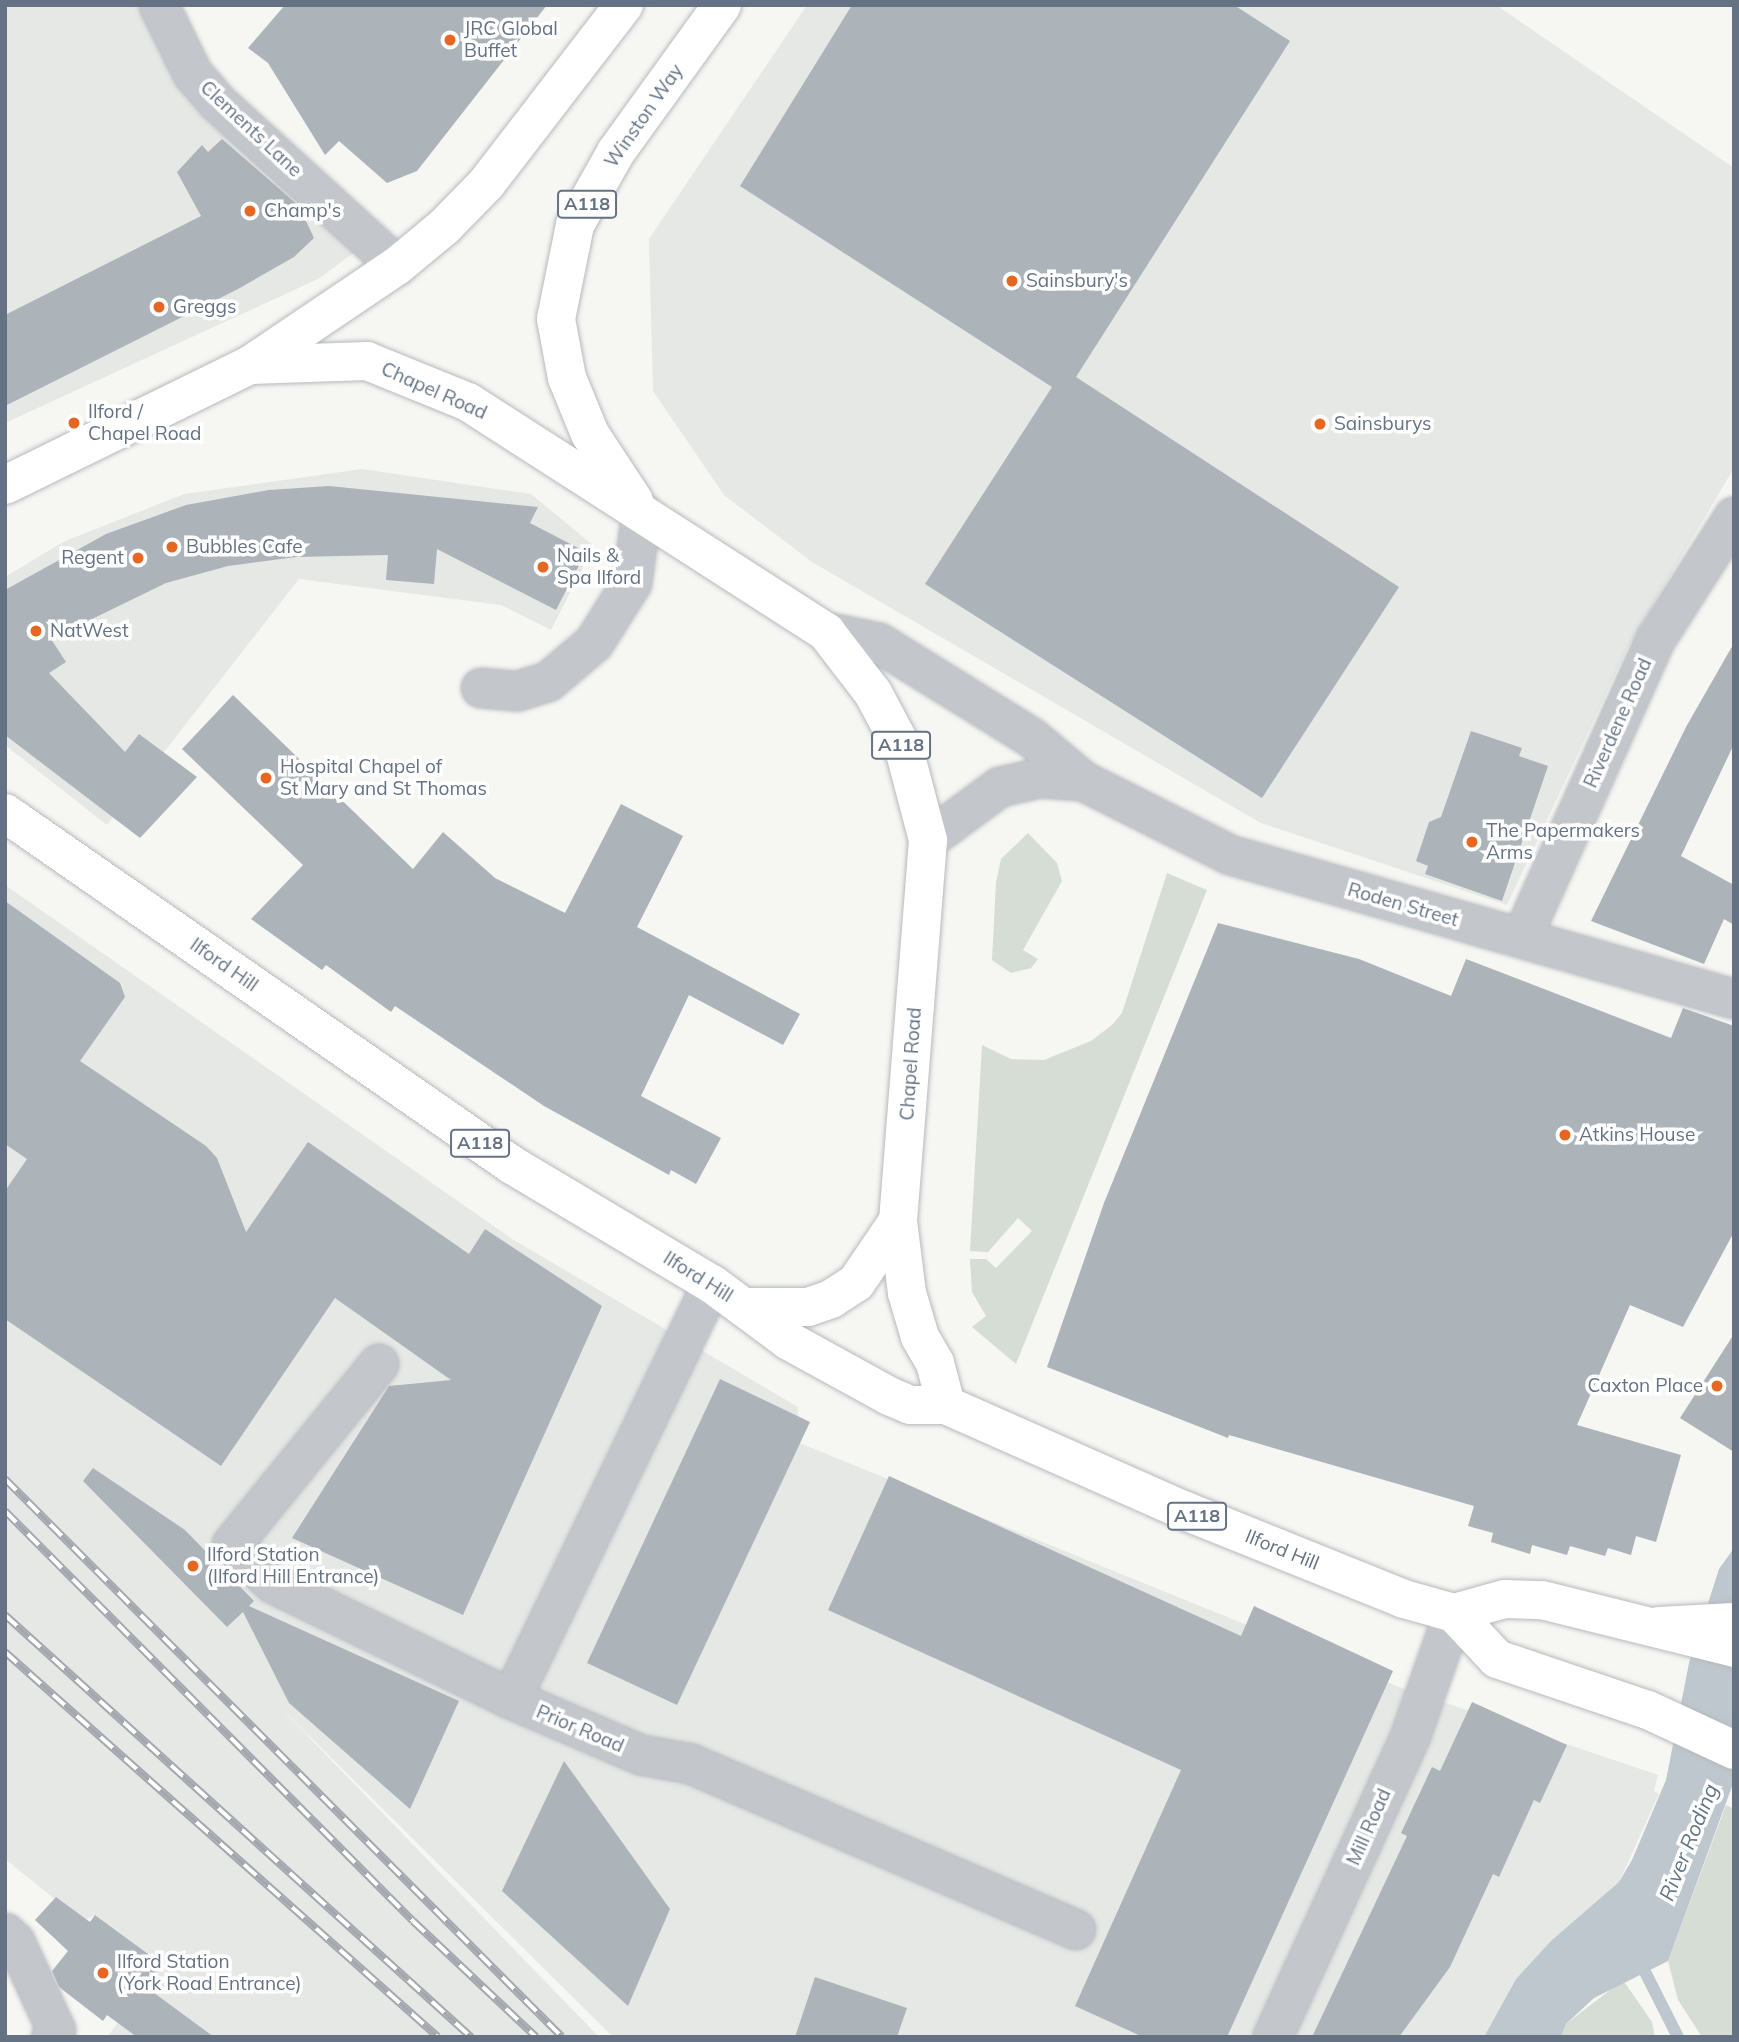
<!DOCTYPE html>
<style>
body{margin:0}
#map{position:relative;width:1739px;height:2042px;overflow:hidden;background:#f6f6f3;font-family:Mulish,sans-serif}
div>[style]{position:absolute}
[style*='--x']{left:calc(var(--x)*1px);top:calc(var(--y)*1px);width:calc(var(--w)*1px);rotate:calc(var(--a)*1deg)}
.built>*{inset:0;background:#e6e8e6}
.green>*{inset:0;background:#d6ddd4}
.water>*{inset:0;background:#bec7cd}
.stream>*{height:12px;margin:-6px;padding:0 6px;transform-origin:6px;border-radius:6px;background:#bec7cd}
.building>*{inset:0;background:#acb3b9}
.roads{filter:drop-shadow(0 0 2px #b6b9be) drop-shadow(0 0 2px #b6b9be)}
.pedestrian>*{height:37px;margin:-18.5px;padding:0 18.5px;transform-origin:18.5px;border-radius:18.5px;background:#c3c6ca}
.minor>*{height:38px;margin:-19px;padding:0 19px;transform-origin:19px;border-radius:19px;background:#c3c6ca}
.primary>*{height:38px;margin:-19px;padding:0 19px;transform-origin:19px;border-radius:19px;background:#fff}
.trunk>*{height:38px;margin:-19px;padding:0 19px;transform-origin:19px;border-radius:19px;background:#fff}
.rail>*{height:8px;margin-top:-4px;transform-origin:0;background:repeating-linear-gradient(90deg,#fff 0 16px,#a3a8af 0 32px);box-sizing:border-box;border-block:2px solid #a3a8af}
.dots>*{width:19px;height:19px;translate:-50% -50%;box-sizing:border-box;border:4px solid #fff;border-radius:50%}
span{translate:-50% -50%;white-space:nowrap;text-align:center;line-height:1.15;-webkit-text-stroke:7px #fff;paint-order:stroke}
.shield-label span{padding:2px 5px;background:#fff;border:2px solid;border-radius:5px;-webkit-text-stroke-width:0}
.shield-label{font-size:18px;color:#647284;font-weight:700}
.poi-label{font-size:19px;color:#647284}
.left{translate:0 -50%;text-align:left}
.right{translate:-100% -50%;text-align:right}
.street-label{font-size:19px;color:#647284}
.water-label{font-size:21px;color:#607481;font-style:italic}
.frame{position:absolute;inset:0;border:7px solid #647284;pointer-events:none}
</style>
<div id="map">
<div class="built">
<i style="clip-path:polygon(5px 5px,137px 5px,209px 114px,323px 216px,353px 253px,320px 278px,5px 423px)"></i>
<i style="clip-path:polygon(807px 5px,1496px 5px,1734px 168px,1734px 468px,1628px 647px,1507px 905px,1261px 823px,812px 562px,724px 495px,653px 391px,649px 239px)"></i>
<i style="clip-path:polygon(362px 469px,531px 494px,594px 546px,551px 630px,501px 605px,299px 579px,107px 825px,5px 745px,5px 577px,63px 542px,184px 494px)"></i>
<i style="clip-path:polygon(5px 885px,512px 1239px,798px 1407px,797px 1442px,1399px 1687px,1658px 1775px,1654px 1791px,1659px 1794px,1619px 1882px,1516px 1979px,1484px 2037px,613px 2037px,278px 1705px,599px 2037px,107px 2037px,162px 1965px,96px 1915px,82px 1921px,5px 1859px)"></i>
</div>
<div class="green">
<i style="clip-path:polygon(1028px 833px,1057px 863px,1062px 881px,1023px 950px,1038px 959px,1031px 968px,1011px 973px,992px 960px,996px 882px,1001px 859px)"></i>
<i style="clip-path:polygon(1167px 873px,1207px 890px,1016px 1364px,972px 1327px,986px 1316px,972px 1292px,970px 1259px,986px 1259px,996px 1268px,1032px 1231px,1018px 1218px,988px 1252px,970px 1251px,982px 1045px,1011px 1059px,1044px 1060px,1091px 1041px,1112px 1025px,1122px 1013px)"></i>
<i style="clip-path:polygon(1726px 1805px,1734px 1809px,1734px 2037px,1702px 2037px,1678px 2000px,1668px 1961px)"></i>
<i style="clip-path:polygon(1623px 1980px,1652px 2022px,1655px 2037px,1561px 2037px,1566px 2024px)"></i>
</div>
<div class="water">
<i style="clip-path:polygon(1734px 1548px,1734px 1781px,1668px 1961px,1594px 1998px,1566px 2024px,1561px 2037px,1484px 2037px,1516px 1979px,1551px 1941px,1619px 1882px,1632px 1860px,1666px 1780px,1689px 1663px,1719px 1569px)"></i>
</div>
<div class="stream">
<i style="--x:1637;--y:1956;--w:91;--a:63.2"></i>
</div>
<div class="building">
<i style="clip-path:polygon(285px 5px,547px 5px,417px 171px,387px 183px,339px 141px,325px 155px,268px 63px,248px 48px)"></i>
<i style="clip-path:polygon(852px 5px,1234px 5px,1290px 41px,1076px 377px,1399px 587px,1262px 798px,925px 584px,1052px 387px,740px 186px)"></i>
<i style="clip-path:polygon(222px 139px,299px 206px,314px 238px,294px 257px,238px 289px,5px 406px,5px 315px,201px 216px,177px 172px,202px 145px,208px 152px)"></i>
<i style="clip-path:polygon(329px 486px,538px 507px,530px 523px,586px 552px,556px 610px,437px 549px,434px 584px,386px 580px,388px 555px,296px 557px,228px 566px,166px 583px,51px 639px,66px 662px,49px 673px,125px 752px,139px 734px,197px 777px,140px 838px,5px 735px,5px 590px,106px 534px,186px 505px,269px 490px)"></i>
<i style="clip-path:polygon(1734px 643px,1734px 744px,1681px 856px,1734px 885px,1734px 925px,1724px 919px,1704px 964px,1591px 921px,1686px 727px)"></i>
<i style="clip-path:polygon(233px 695px,413px 869px,443px 832px,495px 878px,565px 913px,621px 804px,683px 836px,637px 927px,800px 1014px,783px 1045px,689px 995px,641px 1096px,721px 1138px,696px 1184px,671px 1170px,669px 1175px,544px 1106px,395px 1006px,391px 1012px,326px 965px,322px 970px,251px 919px,303px 865px,182px 749px)"></i>
<i style="clip-path:polygon(1471px 731px,1522px 748px,1519px 756px,1548px 766px,1502px 901px,1425px 874px,1428px 866px,1416px 861px,1429px 822px,1441px 817px)"></i>
<i style="clip-path:polygon(5px 901px,120px 983px,125px 997px,80px 1061px,206px 1146px,217px 1158px,246px 1232px,308px 1142px,469px 1254px,485px 1229px,602px 1306px,463px 1615px,292px 1538px,389px 1386px,451px 1380px,335px 1298px,221px 1466px,5px 1319px,5px 1191px,27px 1159px,5px 1144px)"></i>
<i style="clip-path:polygon(1218px 923px,1359px 959px,1451px 996px,1466px 959px,1671px 1038px,1683px 1008px,1734px 1026px,1734px 1232px,1683px 1327px,1630px 1305px,1577px 1425px,1681px 1455px,1656px 1542px,1636px 1536px,1631px 1555px,1608px 1548px,1605px 1556px,1570px 1546px,1567px 1555px,1532px 1545px,1530px 1554px,1491px 1542px,1493px 1533px,1468px 1526px,1474px 1506px,1229px 1435px,1228px 1438px,1047px 1367px,1104px 1203px)"></i>
<i style="clip-path:polygon(1734px 1334px,1734px 1452px,1680px 1418px)"></i>
<i style="clip-path:polygon(720px 1379px,810px 1422px,677px 1705px,587px 1663px)"></i>
<i style="clip-path:polygon(93px 1468px,185px 1530px,254px 1601px,249px 1606px,459px 1701px,410px 1809px,289px 1703px,243px 1612px,227px 1627px,83px 1481px)"></i>
<i style="clip-path:polygon(889px 1476px,1241px 1636px,1254px 1606px,1393px 1671px,1227px 2037px,1143px 2037px,1075px 2006px,1181px 1770px,828px 1610px)"></i>
<i style="clip-path:polygon(1472px 1702px,1567px 1745px,1540px 1803px,1534px 1800px,1499px 1877px,1493px 1874px,1450px 1967px,1399px 2037px,1312px 2037px,1407px 1836px,1401px 1833px,1432px 1767px,1440px 1771px)"></i>
<i style="clip-path:polygon(564px 1761px,670px 1909px,628px 2006px,502px 1891px)"></i>
<i style="clip-path:polygon(56px 1897px,90px 1922px,95px 1915px,163px 1965px,146px 1987px,214px 2037px,137px 2037px,107px 2015px,103px 2021px,59px 1987px,52px 1971px,68px 1951px,35px 1920px)"></i>
<i style="clip-path:polygon(815px 1977px,907px 2008px,897px 2037px,795px 2037px)"></i>
</div>
<div class="roads">
<div class="pedestrian">
<i style="--x:5;--y:1932;--w:13;--a:42"></i>
<i style="--x:15;--y:1941;--w:98;--a:65.3"></i>
<i style="--x:56;--y:2030;--w:9;--a:131"></i>
</div>
<div class="minor">
<i style="--x:159;--y:5;--w:77;--a:63.8"></i>
<i style="--x:193;--y:74;--w:37;--a:49"></i>
<i style="--x:217;--y:102;--w:244;--a:42.3"></i>
<i style="--x:826;--y:632;--w:54;--a:11.7"></i>
<i style="--x:879;--y:643;--w:180;--a:31.8"></i>
<i style="--x:1032;--y:738;--w:67;--a:40.1"></i>
<i style="--x:1083;--y:781;--w:165;--a:26.7"></i>
<i style="--x:1230;--y:855;--w:524;--a:15.95"></i>
<i style="--x:481;--y:688;--w:37;--a:5"></i>
<i style="--x:518;--y:691;--w:31;--a:-17"></i>
<i style="--x:548;--y:682;--w:60;--a:-40.3"></i>
<i style="--x:594;--y:643;--w:71;--a:-57.7"></i>
<i style="--x:632;--y:583;--w:72;--a:-82"></i>
<i style="--x:928;--y:840;--w:89;--a:-36.4"></i>
<i style="--x:1000;--y:787;--w:41;--a:-12.7"></i>
<i style="--x:1040;--y:778;--w:43;--a:4"></i>
<i style="--x:1522;--y:938;--w:328;--a:-65.9"></i>
<i style="--x:1656;--y:639;--w:145;--a:-57.4"></i>
<i style="--x:712;--y:1284;--w:461;--a:115.8"></i>
<i style="--x:511;--y:1699;--w:142;--a:23.3"></i>
<i style="--x:641;--y:1755;--w:51;--a:10.2"></i>
<i style="--x:691;--y:1764;--w:419;--a:23.3"></i>
<i style="--x:379;--y:1364;--w:233;--a:129.1"></i>
<i style="--x:232;--y:1545;--w:57;--a:42.9"></i>
<i style="--x:274;--y:1584;--w:263;--a:25.9"></i>
<i style="--x:1273;--y:2037;--w:332;--a:-65.4"></i>
<i style="--x:1411;--y:1735;--w:129;--a:-70.6"></i>
</div>
<div class="primary">
<i style="--x:250;--y:365;--w:177;--a:-34"></i>
<i style="--x:397;--y:266;--w:62;--a:-39.8"></i>
<i style="--x:445;--y:226;--w:59;--a:-45.7"></i>
<i style="--x:486;--y:184;--w:226;--a:-52.4"></i>
<i style="--x:5;--y:485;--w:273;--a:-26.1"></i>
<i style="--x:250;--y:365;--w:117;--a:-2"></i>
<i style="--x:367;--y:361;--w:109;--a:22.1"></i>
<i style="--x:468;--y:402;--w:426;--a:32.7"></i>
<i style="--x:826;--y:632;--w:77;--a:52.4"></i>
<i style="--x:873;--y:693;--w:68;--a:61.9"></i>
<i style="--x:905;--y:753;--w:90;--a:75.2"></i>
<i style="--x:928;--y:840;--w:382;--a:94.5"></i>
<i style="--x:898;--y:1221;--w:73;--a:82.9"></i>
<i style="--x:907;--y:1293;--w:46;--a:73.5"></i>
<i style="--x:920;--y:1337;--w:30;--a:60"></i>
<i style="--x:935;--y:1363;--w:43;--a:75.3"></i>
<i style="--x:634;--y:501;--w:80;--a:-123.3"></i>
<i style="--x:590;--y:434;--w:61;--a:-112.3"></i>
<i style="--x:567;--y:378;--w:60;--a:-100.6"></i>
<i style="--x:556;--y:319;--w:96;--a:-78.6"></i>
<i style="--x:575;--y:225;--w:84;--a:-60.7"></i>
<i style="--x:616;--y:152;--w:181;--a:-54.2"></i>
<i style="--x:5;--y:813;--w:617;--a:34.77"></i>
<i style="--x:512;--y:1165;--w:233;--a:30.8"></i>
<i style="--x:712;--y:1284;--w:96;--a:36.5"></i>
<i style="--x:789;--y:1341;--w:114;--a:28.8"></i>
<i style="--x:889;--y:1396;--w:23;--a:23"></i>
<i style="--x:910;--y:1405;--w:36;--a:0"></i>
<i style="--x:946;--y:1405;--w:259;--a:23.9"></i>
<i style="--x:1183;--y:1510;--w:238;--a:21.9"></i>
<i style="--x:1404;--y:1599;--w:52;--a:15.6"></i>
<i style="--x:1454;--y:1613;--w:53;--a:-15.4"></i>
<i style="--x:1505;--y:1599;--w:37;--a:2"></i>
<i style="--x:1542;--y:1600;--w:198;--a:14"></i>
<i style="--x:745;--y:1307;--w:63;--a:0"></i>
<i style="--x:808;--y:1307;--w:24;--a:-19"></i>
<i style="--x:831;--y:1299;--w:30;--a:-33"></i>
<i style="--x:856;--y:1283;--w:75;--a:-55.9"></i>
<i style="--x:1454;--y:1613;--w:63;--a:46.9"></i>
<i style="--x:1497;--y:1659;--w:159;--a:18.7"></i>
<i style="--x:1648;--y:1710;--w:95;--a:24.9"></i>
</div>
<div class="trunk">
<i style="--x:1659;--y:1626;--w:75;--a:-3.1"></i>
</div>
</div>
<div class="rail">
<i style="--x:5;--y:1479;--w:788;--a:45.05"></i>
<i style="--x:5;--y:1511;--w:578;--a:45.14"></i>
<i style="--x:413;--y:1921;--w:169;--a:43.3"></i>
<i style="--x:5;--y:1615;--w:629;--a:42.16"></i>
<i style="--x:5;--y:1652;--w:579;--a:41.64"></i>
</div>
<div class="dots">
<i style="left:450px;top:40px;background:#e76722"></i>
<i style="left:250px;top:211px;background:#e76722"></i>
<i style="left:1012px;top:281px;background:#e76722"></i>
<i style="left:159px;top:307px;background:#e76722"></i>
<i style="left:74px;top:423px;background:#e76722"></i>
<i style="left:1320px;top:424px;background:#e76722"></i>
<i style="left:172px;top:547px;background:#e76722"></i>
<i style="left:138px;top:558px;background:#e76722"></i>
<i style="left:543px;top:567px;background:#e76722"></i>
<i style="left:36px;top:631px;background:#e76722"></i>
<i style="left:266px;top:778px;background:#e76722"></i>
<i style="left:1472px;top:842px;background:#e76722"></i>
<i style="left:1565px;top:1135px;background:#e76722"></i>
<i style="left:1717px;top:1386px;background:#e76722"></i>
<i style="left:193px;top:1566px;background:#e76722"></i>
<i style="left:103px;top:1973px;background:#e76722"></i>
</div>
<div class="shield-label">
<span style="left:587px;top:204px">A118</span>
<span style="left:901px;top:745px">A118</span>
<span style="left:480px;top:1143px">A118</span>
<span style="left:1197px;top:1516px">A118</span>
</div>
<div class="poi-label">
<span class="left" style="left:464px;top:40px">JRC Global<br>Buffet</span>
<span class="left" style="left:264px;top:211px">Champ's</span>
<span class="left" style="left:1026px;top:281px">Sainsbury's</span>
<span class="left" style="left:173px;top:307px">Greggs</span>
<span class="left" style="left:88px;top:423px">Ilford /<br>Chapel Road</span>
<span class="left" style="left:1334px;top:424px">Sainsburys</span>
<span class="left" style="left:186px;top:547px">Bubbles Cafe</span>
<span class="left" style="left:557px;top:567px">Nails &amp;<br>Spa Ilford</span>
<span class="right" style="left:124px;top:558px">Regent</span>
<span class="left" style="left:50px;top:631px">NatWest</span>
<span class="left" style="left:280px;top:778px">Hospital Chapel of<br>St Mary and St Thomas</span>
<span class="left" style="left:1486px;top:842px">The Papermakers<br>Arms</span>
<span class="left" style="left:1579px;top:1135px">Atkins House</span>
<span class="right" style="left:1703px;top:1386px">Caxton Place</span>
<span class="left" style="left:207px;top:1566px">Ilford Station<br>(Ilford Hill Entrance)</span>
<span class="left" style="left:117px;top:1973px">Ilford Station<br>(York Road Entrance)</span>
</div>
<div class="street-label">
<span style="left:644px;top:116px;rotate:-55deg">Winston Way</span>
<span style="left:251px;top:129px;rotate:43deg">Clements Lane</span>
<span style="left:434px;top:391px;rotate:24deg">Chapel Road</span>
<span style="left:1618px;top:723px;rotate:-66deg">Riverdene Road</span>
<span style="left:1403px;top:905px;rotate:16deg">Roden Street</span>
<span style="left:224px;top:965px;rotate:35deg">Ilford Hill</span>
<span style="left:911px;top:1064px;rotate:-86deg">Chapel Road</span>
<span style="left:698px;top:1277px;rotate:32deg">Ilford Hill</span>
<span style="left:1282px;top:1550px;rotate:22deg">Ilford Hill</span>
<span style="left:580px;top:1729px;rotate:23deg">Prior Road</span>
<span style="left:1369px;top:1827px;rotate:-66deg">Mill Road</span>
</div>
<div class="water-label">
<span style="left:1688px;top:1842px;rotate:-68deg">River Roding</span>
</div>
<div class="frame"></div>
</div>
